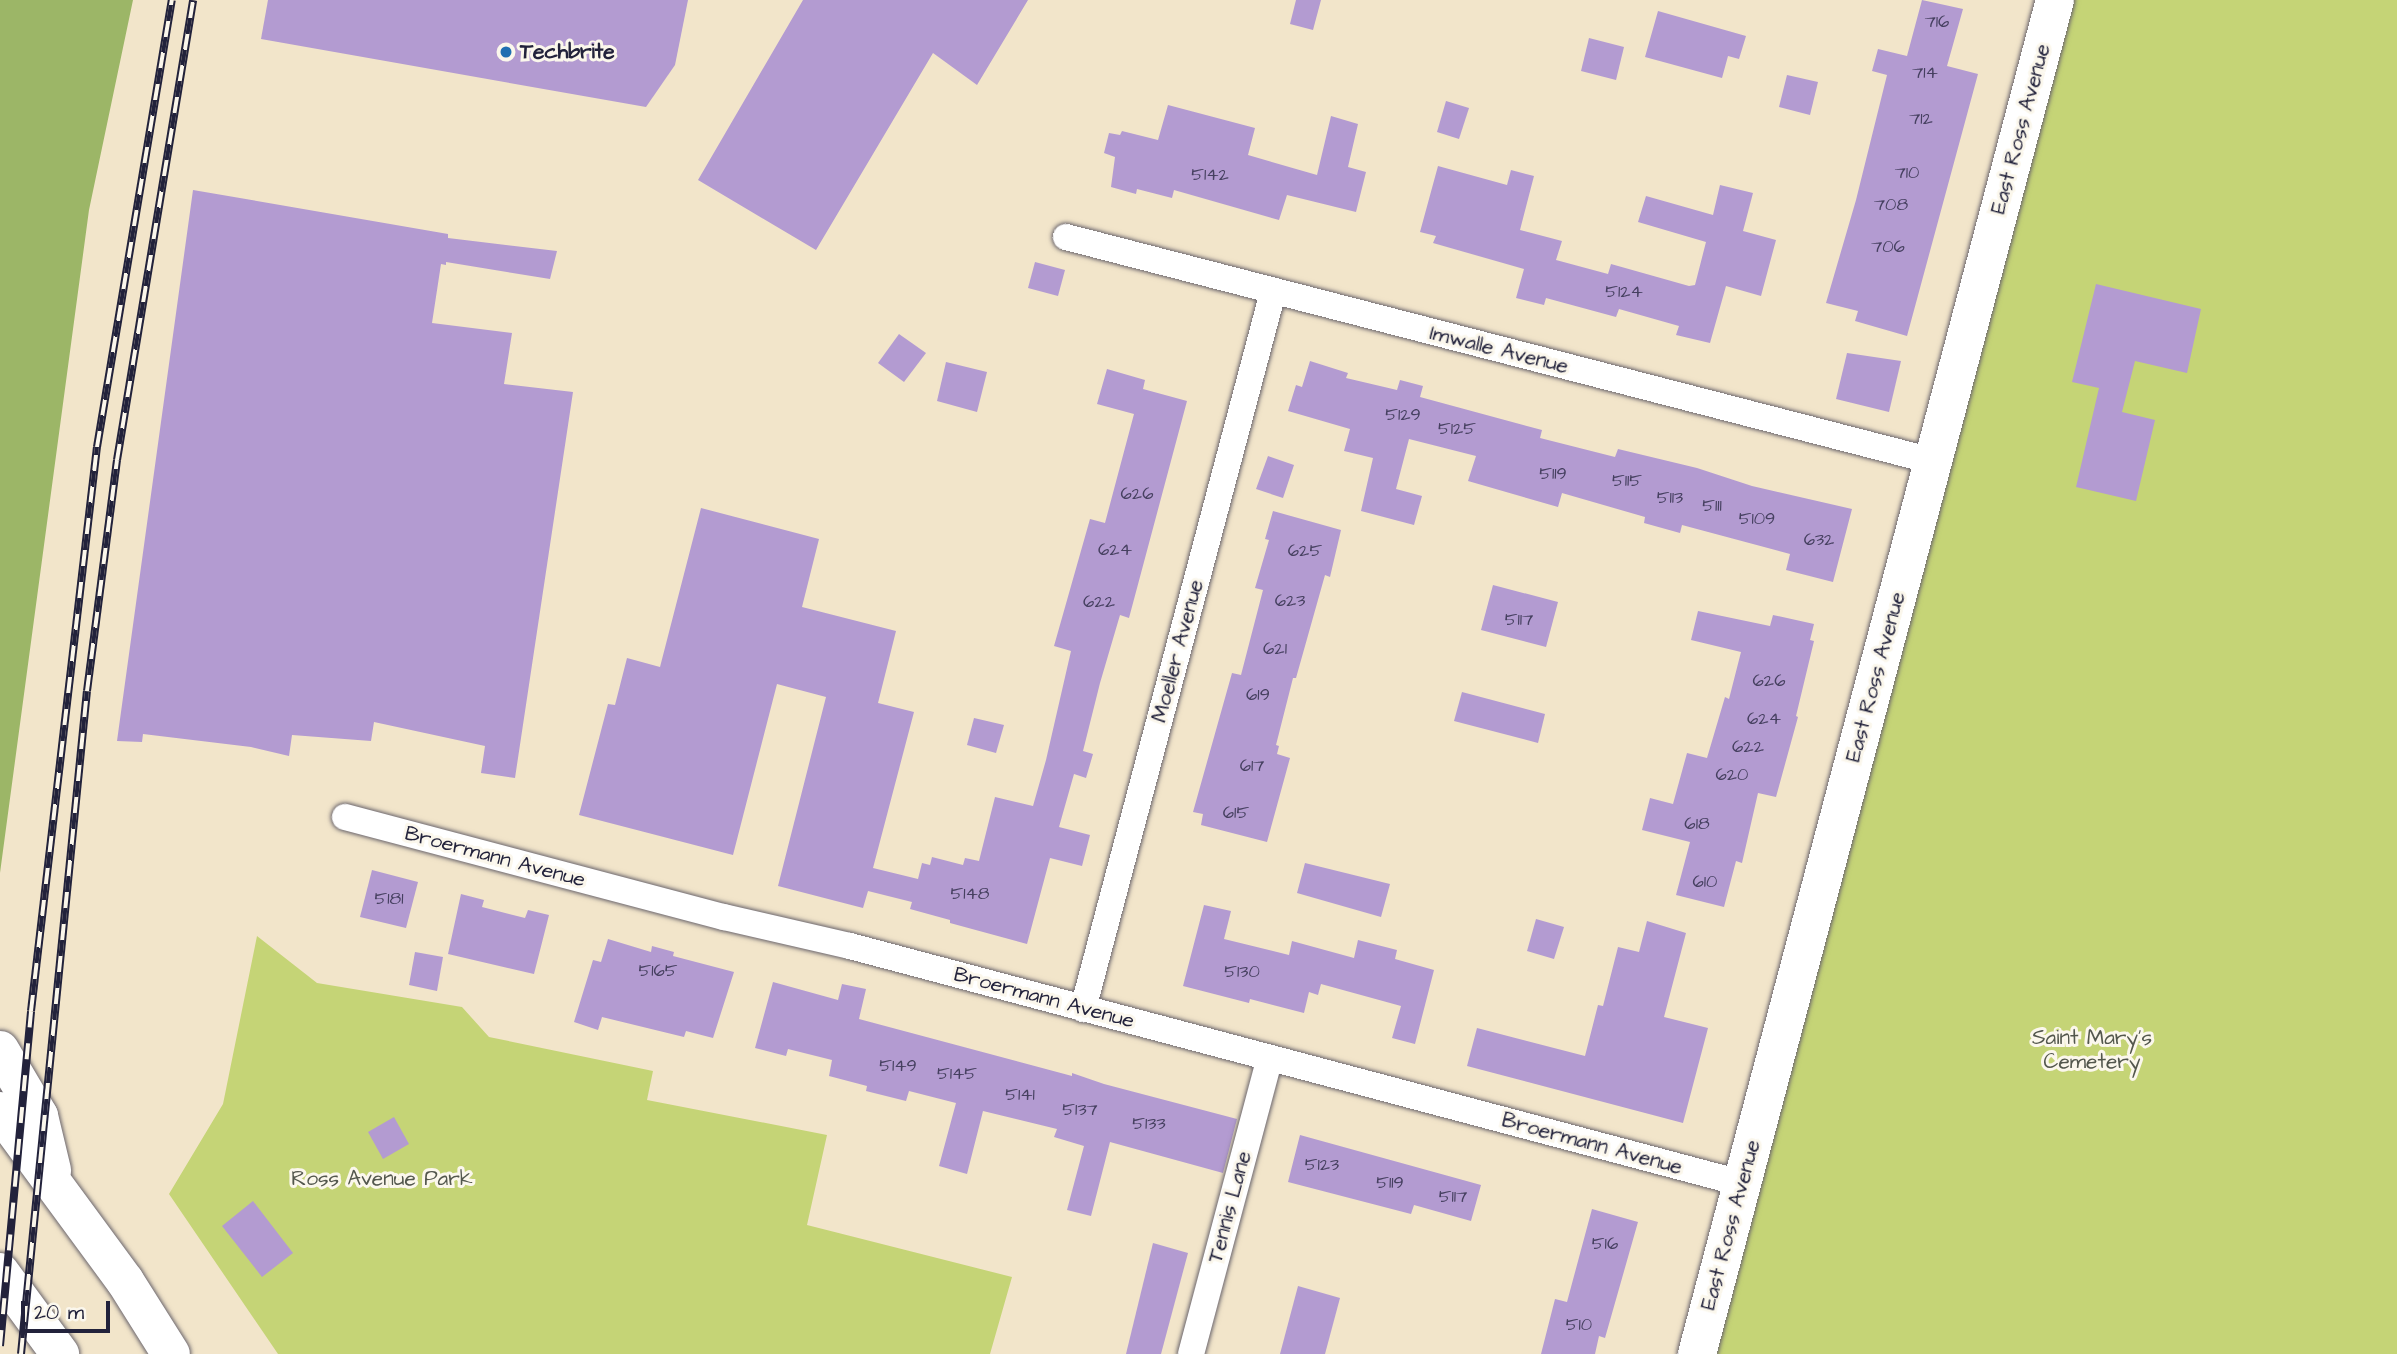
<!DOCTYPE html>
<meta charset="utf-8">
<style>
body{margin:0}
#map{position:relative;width:2397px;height:1354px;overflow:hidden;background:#f2e5ca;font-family:"Architects Daughter",sans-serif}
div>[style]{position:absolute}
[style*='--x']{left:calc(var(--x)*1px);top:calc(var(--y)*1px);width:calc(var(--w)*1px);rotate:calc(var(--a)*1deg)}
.green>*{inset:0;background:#c5d476}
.forest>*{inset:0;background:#9cb667}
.building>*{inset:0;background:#b39bd1}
.roads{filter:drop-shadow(0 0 2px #6b666d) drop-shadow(0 0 2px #6b666d)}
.street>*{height:26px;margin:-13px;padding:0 13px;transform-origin:13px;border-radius:13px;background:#fff}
.secondary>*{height:38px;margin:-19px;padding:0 19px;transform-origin:19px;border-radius:19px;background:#fff}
.highway>*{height:38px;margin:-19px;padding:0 19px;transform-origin:19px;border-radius:19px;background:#fff}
.rail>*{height:8px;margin-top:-4px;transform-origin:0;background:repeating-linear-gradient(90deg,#fbf7ec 0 16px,#22223b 0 32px);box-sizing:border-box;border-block:2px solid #22223b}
.dots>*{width:19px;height:19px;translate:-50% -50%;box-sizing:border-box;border:4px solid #fbf7ec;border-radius:50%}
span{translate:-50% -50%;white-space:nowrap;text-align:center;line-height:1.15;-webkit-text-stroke:6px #fbf7ec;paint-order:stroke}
.number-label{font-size:18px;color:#464060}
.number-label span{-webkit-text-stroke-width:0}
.poi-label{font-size:21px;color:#22223b;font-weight:700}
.left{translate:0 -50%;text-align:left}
.street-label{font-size:21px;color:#22223b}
.park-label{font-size:21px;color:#53574d}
.scale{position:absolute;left:21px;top:1301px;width:89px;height:32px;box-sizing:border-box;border:4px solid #22223b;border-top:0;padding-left:9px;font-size:21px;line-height:24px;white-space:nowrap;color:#22223b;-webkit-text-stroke:5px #fbf7ec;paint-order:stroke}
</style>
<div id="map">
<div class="green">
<i style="clip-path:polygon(2055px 0,2397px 0,2397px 1354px,1697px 1354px)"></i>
<i style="clip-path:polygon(257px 936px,317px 983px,462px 1007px,489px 1037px,653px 1071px,647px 1100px,827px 1135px,807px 1225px,1012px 1277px,990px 1354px,278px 1354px,169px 1194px,223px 1104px)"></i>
</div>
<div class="forest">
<i style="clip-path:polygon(0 0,133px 0,89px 210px,0 873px)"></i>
</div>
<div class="building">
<i style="clip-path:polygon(268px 0,688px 0,675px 65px,646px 107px,261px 39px)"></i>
<i style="clip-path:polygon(803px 0,1028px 0,977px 85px,933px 53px,816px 250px,698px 180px)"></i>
<i style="clip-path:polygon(1296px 0,1321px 0,1313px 30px,1290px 24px)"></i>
<i style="clip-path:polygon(1922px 0,1963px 9px,1947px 66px,1978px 74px,1907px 336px,1855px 321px,1858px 311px,1826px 303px,1856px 200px,1887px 75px,1872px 71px,1878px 49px,1907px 56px)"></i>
<i style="clip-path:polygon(1658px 11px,1746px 36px,1739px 59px,1728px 56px,1722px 78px,1645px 57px)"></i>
<i style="clip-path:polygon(1589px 38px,1624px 47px,1616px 80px,1581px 71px)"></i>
<i style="clip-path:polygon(1787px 75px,1818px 82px,1810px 115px,1779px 107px)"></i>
<i style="clip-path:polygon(1446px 101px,1469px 108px,1459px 139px,1437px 132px)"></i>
<i style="clip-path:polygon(1168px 105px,1255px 128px,1248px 155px,1317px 175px,1331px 116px,1358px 124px,1348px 167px,1366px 172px,1356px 212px,1287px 195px,1279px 220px,1174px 190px,1172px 198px,1137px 189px,1136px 194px,1111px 187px,1115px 157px,1104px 153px,1109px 133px,1120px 135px,1122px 131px,1158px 140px)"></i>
<i style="clip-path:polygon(1438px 166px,1507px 185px,1511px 170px,1534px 176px,1520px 230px,1562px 241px,1556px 260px,1608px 274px,1611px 264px,1689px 286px,1695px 285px,1706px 242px,1638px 222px,1646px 196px,1713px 215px,1720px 185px,1753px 193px,1743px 231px,1776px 240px,1761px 296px,1726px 286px,1710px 343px,1676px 335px,1679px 326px,1619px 309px,1616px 317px,1546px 298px,1544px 305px,1516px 298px,1524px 269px,1433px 243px,1436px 236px,1420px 232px)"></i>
<i style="clip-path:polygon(193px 190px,448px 234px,448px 238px,557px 251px,550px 279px,446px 262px,446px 265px,441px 264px,432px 323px,512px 333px,504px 384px,573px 392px,515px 778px,481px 773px,485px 746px,374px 722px,371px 741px,292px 735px,289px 756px,251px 747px,143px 734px,142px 742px,117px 741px)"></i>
<i style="clip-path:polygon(1035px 262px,1065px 270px,1058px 296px,1028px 288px)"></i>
<i style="clip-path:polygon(2096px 284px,2201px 309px,2187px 373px,2135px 361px,2122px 412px,2155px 420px,2136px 501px,2076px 487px,2099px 388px,2072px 382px)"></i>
<i style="clip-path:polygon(899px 334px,926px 353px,904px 382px,878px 363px)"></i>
<i style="clip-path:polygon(1847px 353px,1901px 361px,1889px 412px,1836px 399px)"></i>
<i style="clip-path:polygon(1310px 361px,1348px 373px,1346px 378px,1397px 390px,1400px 380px,1423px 386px,1420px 397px,1542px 430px,1540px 438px,1615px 457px,1618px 449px,1697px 468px,1752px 486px,1852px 509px,1833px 582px,1786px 570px,1790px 554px,1682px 525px,1680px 533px,1644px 523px,1645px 517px,1562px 493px,1558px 507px,1468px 481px,1476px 456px,1409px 439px,1396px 489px,1422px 496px,1414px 525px,1361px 511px,1373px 458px,1344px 451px,1350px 429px,1288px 411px,1296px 385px,1302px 387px)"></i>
<i style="clip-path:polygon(946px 362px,987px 372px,977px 412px,937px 401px)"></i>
<i style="clip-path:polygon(1107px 369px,1145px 380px,1143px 389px,1187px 401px,1129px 618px,1120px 615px,1100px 683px,1083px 751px,1093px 754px,1086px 778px,1074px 774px,1059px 827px,1090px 835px,1082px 866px,1050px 858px,1027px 944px,950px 923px,950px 920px,910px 909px,912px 902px,868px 891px,863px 908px,778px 886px,826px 697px,777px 684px,733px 855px,579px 815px,608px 704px,615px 705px,627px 658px,660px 667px,701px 508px,819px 539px,802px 607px,896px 631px,878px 703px,914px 712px,873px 868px,918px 879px,922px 863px,930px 865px,932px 857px,963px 865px,965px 858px,979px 861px,995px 797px,1033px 806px,1046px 760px,1071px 651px,1054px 646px,1090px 519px,1105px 523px,1134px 414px,1097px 404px)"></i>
<i style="clip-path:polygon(1268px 456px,1294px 465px,1283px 498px,1256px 489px)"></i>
<i style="clip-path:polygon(1273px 511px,1341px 530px,1330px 577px,1325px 575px,1296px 678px,1293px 678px,1276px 745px,1279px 746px,1277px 754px,1290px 758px,1267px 842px,1201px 825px,1203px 814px,1193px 812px,1232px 673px,1241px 675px,1263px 590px,1255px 588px,1269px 540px,1265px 539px)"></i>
<i style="clip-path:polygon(1493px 585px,1558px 602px,1546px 647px,1481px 630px)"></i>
<i style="clip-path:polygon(1698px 611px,1770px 626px,1773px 615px,1814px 624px,1810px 640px,1814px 641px,1796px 716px,1798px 717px,1776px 797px,1758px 793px,1742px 863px,1736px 861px,1724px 907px,1676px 895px,1690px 842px,1642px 830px,1650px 798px,1673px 804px,1687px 753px,1707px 758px,1725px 697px,1729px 699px,1741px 652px,1691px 640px)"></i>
<i style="clip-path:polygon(1462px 692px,1545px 714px,1538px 743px,1454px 721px)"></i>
<i style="clip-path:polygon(974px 718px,1004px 725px,996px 753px,967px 745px)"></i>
<i style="clip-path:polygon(1305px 863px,1390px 884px,1381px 917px,1297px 893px)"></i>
<i style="clip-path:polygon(372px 870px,418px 882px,406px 928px,360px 917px)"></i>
<i style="clip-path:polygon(461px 894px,484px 900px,482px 907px,525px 918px,528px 910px,549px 915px,534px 974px,448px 954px)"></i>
<i style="clip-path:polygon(1204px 905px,1231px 911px,1224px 939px,1289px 955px,1292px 941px,1354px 958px,1358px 940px,1397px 950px,1395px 959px,1434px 970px,1415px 1044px,1392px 1038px,1401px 1006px,1321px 984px,1318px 995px,1309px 992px,1304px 1013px,1250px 999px,1249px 1003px,1183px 986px)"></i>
<i style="clip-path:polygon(1536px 919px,1564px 927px,1554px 959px,1527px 951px)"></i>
<i style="clip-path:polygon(1647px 921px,1686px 933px,1664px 1017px,1708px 1028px,1683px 1123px,1467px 1066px,1477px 1028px,1585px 1056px,1598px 1005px,1603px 1006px,1618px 947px,1639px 952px)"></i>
<i style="clip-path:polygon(608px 939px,651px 952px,652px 946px,674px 952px,673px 956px,734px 972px,713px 1038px,686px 1031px,684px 1037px,602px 1017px,598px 1030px,574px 1022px,593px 960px,601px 962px)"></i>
<i style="clip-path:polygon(415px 952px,443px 957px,437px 991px,409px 985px)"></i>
<i style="clip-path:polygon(773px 982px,838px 1000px,842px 984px,866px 989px,859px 1019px,1072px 1076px,1072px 1073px,1104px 1084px,1237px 1119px,1223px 1173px,1110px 1142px,1091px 1216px,1067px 1210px,1084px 1146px,1054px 1137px,1057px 1129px,983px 1111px,967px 1174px,939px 1166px,956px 1103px,909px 1091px,906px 1101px,866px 1091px,867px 1086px,829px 1076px,832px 1060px,788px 1049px,786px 1056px,755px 1048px)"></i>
<i style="clip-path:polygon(394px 1117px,409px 1144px,383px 1159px,368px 1132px)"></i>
<i style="clip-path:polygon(1300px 1135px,1481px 1185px,1471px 1221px,1414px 1205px,1411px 1214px,1288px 1182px)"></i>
<i style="clip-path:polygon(253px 1201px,293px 1253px,262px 1277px,222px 1226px)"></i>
<i style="clip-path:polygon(1592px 1209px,1638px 1222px,1605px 1338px,1599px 1336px,1595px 1354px,1541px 1354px,1555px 1299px,1567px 1302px)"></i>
<i style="clip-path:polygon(1153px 1243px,1188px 1253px,1161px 1354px,1126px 1354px)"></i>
<i style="clip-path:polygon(1298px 1286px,1340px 1298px,1325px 1354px,1280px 1354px)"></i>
</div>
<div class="roads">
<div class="street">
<i style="--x:1066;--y:237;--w:895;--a:14.49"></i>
<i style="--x:345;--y:817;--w:392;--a:14.8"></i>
<i style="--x:724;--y:917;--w:129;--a:13"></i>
<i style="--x:850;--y:946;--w:922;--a:14.9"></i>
<i style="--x:1083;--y:1009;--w:742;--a:-75.16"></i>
<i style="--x:1191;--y:1354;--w:304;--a:-75.1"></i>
</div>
<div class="secondary">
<i style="--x:1697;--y:1354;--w:1401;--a:-75.19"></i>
</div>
<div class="highway">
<i style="--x:0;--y:1050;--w:77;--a:59.4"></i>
<i style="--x:39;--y:1116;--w:56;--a:76.5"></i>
<i style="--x:0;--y:1111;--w:211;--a:53.7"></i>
<i style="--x:125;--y:1281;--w:86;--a:57.8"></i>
<i style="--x:0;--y:1272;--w:102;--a:53.8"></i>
</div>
</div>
<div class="rail">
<i style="--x:0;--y:1346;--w:336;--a:-84.7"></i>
<i style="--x:31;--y:1011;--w:568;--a:-83.33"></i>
<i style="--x:97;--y:447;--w:453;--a:-80.5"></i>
<i style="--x:21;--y:1354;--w:666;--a:-84.32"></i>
<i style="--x:87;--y:691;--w:233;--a:-82.6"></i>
<i style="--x:117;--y:460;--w:466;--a:-80.6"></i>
</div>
<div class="dots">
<i style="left:506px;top:52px;background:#1f6fb2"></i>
</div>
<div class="number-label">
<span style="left:1937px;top:22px">716</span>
<span style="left:1925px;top:73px">714</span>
<span style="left:1921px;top:119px">712</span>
<span style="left:1907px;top:173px">710</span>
<span style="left:1210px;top:175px">5142</span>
<span style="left:1891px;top:205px">708</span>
<span style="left:1888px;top:247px">706</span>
<span style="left:1624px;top:292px">5124</span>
<span style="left:1403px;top:415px">5129</span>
<span style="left:1457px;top:429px">5125</span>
<span style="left:1553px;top:474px">5119</span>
<span style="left:1627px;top:481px">5115</span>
<span style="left:1137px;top:494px">626</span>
<span style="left:1670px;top:498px">5113</span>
<span style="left:1712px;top:506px">5111</span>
<span style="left:1757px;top:519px">5109</span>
<span style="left:1819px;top:540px">632</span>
<span style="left:1115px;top:550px">624</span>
<span style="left:1305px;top:551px">625</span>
<span style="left:1290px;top:601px">623</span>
<span style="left:1099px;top:602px">622</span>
<span style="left:1519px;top:620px">5117</span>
<span style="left:1275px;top:649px">621</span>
<span style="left:1769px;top:681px">626</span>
<span style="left:1258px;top:695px">619</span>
<span style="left:1764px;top:719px">624</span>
<span style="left:1748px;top:747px">622</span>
<span style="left:1252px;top:766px">617</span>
<span style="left:1732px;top:775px">620</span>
<span style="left:1236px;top:813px">615</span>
<span style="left:1697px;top:824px">618</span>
<span style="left:1705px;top:882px">610</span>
<span style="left:970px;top:894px">5148</span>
<span style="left:389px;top:899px">5181</span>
<span style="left:658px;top:971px">5165</span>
<span style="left:1242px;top:972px">5130</span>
<span style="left:898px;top:1066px">5149</span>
<span style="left:957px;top:1074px">5145</span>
<span style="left:1020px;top:1095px">5141</span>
<span style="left:1080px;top:1110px">5137</span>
<span style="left:1149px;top:1124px">5133</span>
<span style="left:1322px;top:1165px">5123</span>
<span style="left:1390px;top:1183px">5119</span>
<span style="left:1453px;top:1197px">5117</span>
<span style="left:1605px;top:1244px">516</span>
<span style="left:1579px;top:1325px">510</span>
</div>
<div class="poi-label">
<span class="left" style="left:520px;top:52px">Techbrite</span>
</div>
<div class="street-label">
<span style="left:2021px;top:129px;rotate:-75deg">East Ross Avenue</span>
<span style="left:1499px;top:350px;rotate:14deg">Imwalle Avenue</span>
<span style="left:1178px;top:651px;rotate:-75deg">Moeller Avenue</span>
<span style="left:1876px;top:677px;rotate:-75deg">East Ross Avenue</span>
<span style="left:495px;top:857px;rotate:15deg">Broermann Avenue</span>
<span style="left:1044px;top:998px;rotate:15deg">Broermann Avenue</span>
<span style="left:1592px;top:1144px;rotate:15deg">Broermann Avenue</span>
<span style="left:1230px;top:1207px;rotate:-75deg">Tennis Lane</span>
<span style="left:1731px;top:1225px;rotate:-75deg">East Ross Avenue</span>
</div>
<div class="park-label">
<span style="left:2092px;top:1050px">Saint Mary’s<br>Cemetery</span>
<span style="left:382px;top:1179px">Ross Avenue Park</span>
</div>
<div class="scale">20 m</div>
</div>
